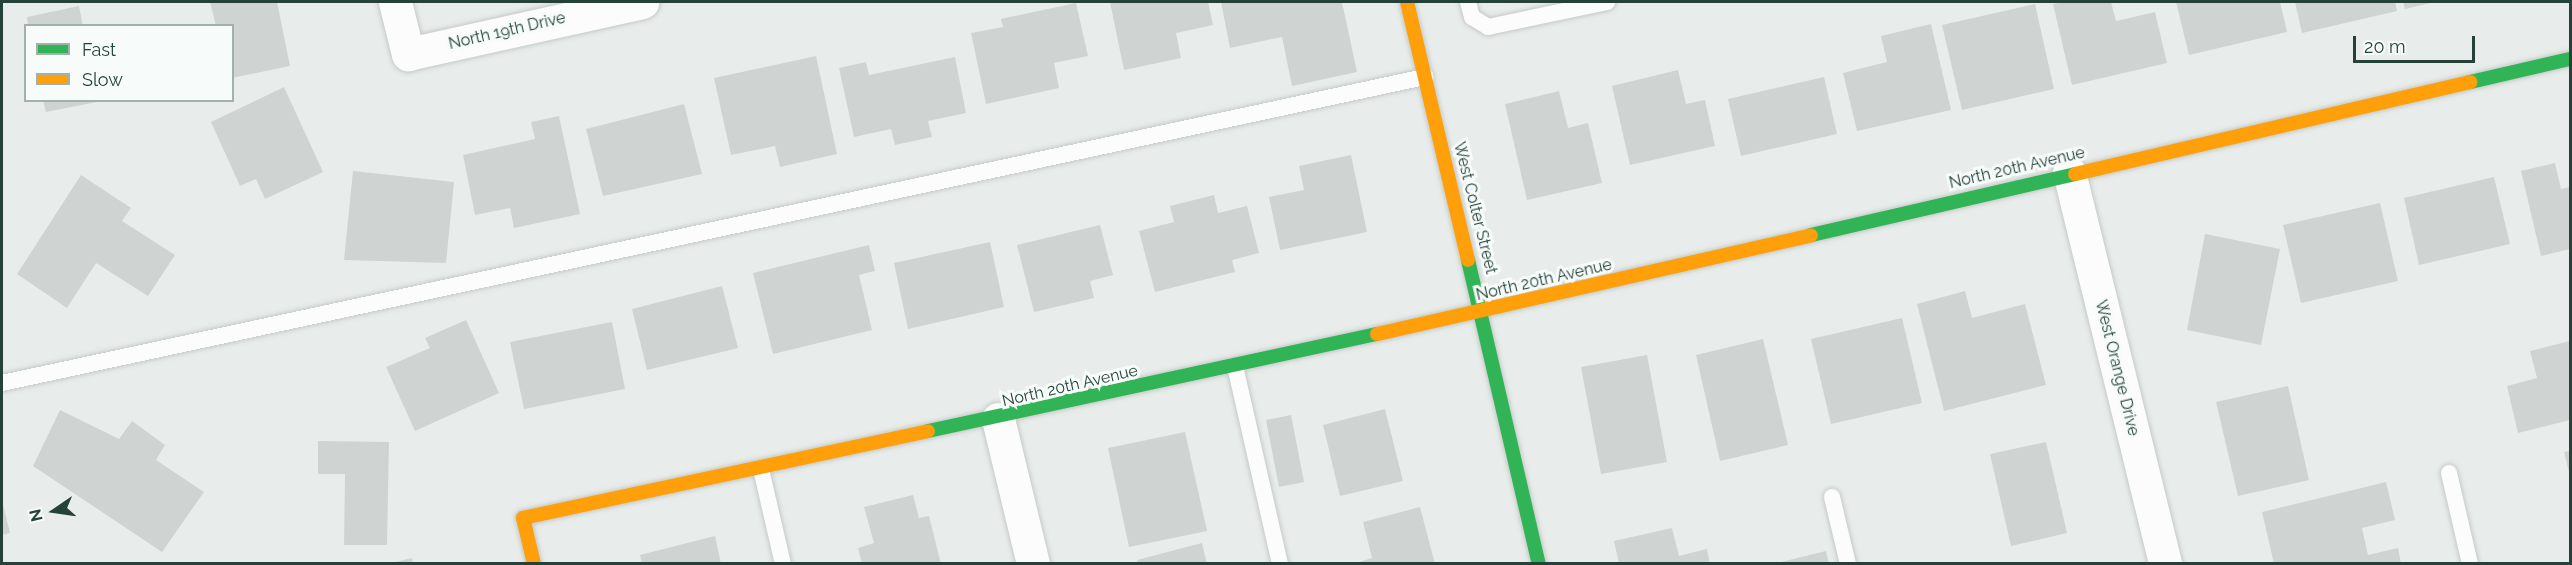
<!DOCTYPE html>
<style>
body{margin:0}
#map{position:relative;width:2572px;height:565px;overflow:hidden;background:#e8edeb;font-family:Raleway,sans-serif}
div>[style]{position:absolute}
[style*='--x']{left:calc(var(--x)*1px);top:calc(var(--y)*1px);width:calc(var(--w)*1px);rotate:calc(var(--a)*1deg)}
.building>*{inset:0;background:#cfd4d2}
.roads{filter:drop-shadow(0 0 2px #c5cac8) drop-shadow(0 0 2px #c5cac8)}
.lane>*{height:16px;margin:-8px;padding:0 8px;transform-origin:8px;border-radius:8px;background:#fcfcfc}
.street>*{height:33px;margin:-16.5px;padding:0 16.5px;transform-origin:16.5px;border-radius:16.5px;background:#fcfcfc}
.fast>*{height:14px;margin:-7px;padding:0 7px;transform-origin:7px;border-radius:7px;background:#30b455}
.slow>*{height:14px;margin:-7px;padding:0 7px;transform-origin:7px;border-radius:7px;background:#ff9f0a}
span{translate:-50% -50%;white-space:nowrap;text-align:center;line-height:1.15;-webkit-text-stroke:6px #f7fbf9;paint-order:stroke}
.street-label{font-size:16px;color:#24423a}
.frame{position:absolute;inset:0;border:3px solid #24423a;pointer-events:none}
.legend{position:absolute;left:24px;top:24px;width:210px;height:78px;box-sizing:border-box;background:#f7fbf9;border:2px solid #a3b1ad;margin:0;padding:8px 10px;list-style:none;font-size:18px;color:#24423a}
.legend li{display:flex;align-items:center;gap:12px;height:30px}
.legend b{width:30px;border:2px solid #a3b1ad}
.north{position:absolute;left:24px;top:481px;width:60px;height:60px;-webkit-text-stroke:4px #f7fbf9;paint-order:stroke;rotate:257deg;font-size:16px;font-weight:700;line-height:24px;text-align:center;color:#24423a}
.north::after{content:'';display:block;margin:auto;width:21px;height:27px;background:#24423a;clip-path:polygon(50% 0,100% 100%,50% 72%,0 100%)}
.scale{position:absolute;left:2353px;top:36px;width:122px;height:27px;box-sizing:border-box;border:3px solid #24423a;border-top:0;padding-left:8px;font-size:18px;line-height:21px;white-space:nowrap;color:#24423a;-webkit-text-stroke:4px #f7fbf9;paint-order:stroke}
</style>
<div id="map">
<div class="building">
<i style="clip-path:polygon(210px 2px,277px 2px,290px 66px,232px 78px,232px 26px,216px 26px)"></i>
<i style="clip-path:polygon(1110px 2px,1208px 2px,1213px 25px,1176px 33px,1181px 58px,1124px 70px)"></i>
<i style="clip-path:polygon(1221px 2px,1342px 2px,1357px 72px,1292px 86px,1282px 37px,1230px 48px)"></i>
<i style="clip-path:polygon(2064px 2px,2111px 2px,2116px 21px,2155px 12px,2167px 63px,2072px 85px,2053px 4px)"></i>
<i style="clip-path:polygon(2176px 2px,2280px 2px,2287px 32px,2189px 55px)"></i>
<i style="clip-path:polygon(2295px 2px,2395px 2px,2397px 11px,2302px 33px)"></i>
<i style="clip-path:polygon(2403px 2px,2435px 2px,2405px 9px)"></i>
<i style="clip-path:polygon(1076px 3px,1088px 56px,1054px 63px,1059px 88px,986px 104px,971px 33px,1003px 27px,1001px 19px)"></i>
<i style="clip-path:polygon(2035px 4px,2054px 89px,1962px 110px,1942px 25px)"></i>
<i style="clip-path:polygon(79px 6px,83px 26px,28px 26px,27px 17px)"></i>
<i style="clip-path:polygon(1931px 24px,1951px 110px,1857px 131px,1843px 73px,1887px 62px,1881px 36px)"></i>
<i style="clip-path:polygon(816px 56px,837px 154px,780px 167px,775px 146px,731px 155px,714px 78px)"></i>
<i style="clip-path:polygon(955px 57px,966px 113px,928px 121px,932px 137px,895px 145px,891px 129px,854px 137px,839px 68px,866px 62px,869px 75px)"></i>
<i style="clip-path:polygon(1678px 70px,1686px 104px,1705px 100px,1715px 146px,1630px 165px,1612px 86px)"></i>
<i style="clip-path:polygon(1824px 77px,1837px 134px,1741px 156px,1728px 99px)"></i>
<i style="clip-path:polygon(284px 87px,323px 172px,265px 199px,256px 179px,240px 186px,211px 122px)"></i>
<i style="clip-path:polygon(1559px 91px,1568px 128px,1588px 123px,1602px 183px,1527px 200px,1505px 104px)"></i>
<i style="clip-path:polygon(43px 100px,97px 100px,97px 102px,46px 112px)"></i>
<i style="clip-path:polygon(684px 104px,702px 174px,603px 196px,586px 129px)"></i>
<i style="clip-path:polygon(559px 116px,580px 214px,514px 228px,510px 208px,475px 215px,463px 155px,535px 139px,531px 122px)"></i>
<i style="clip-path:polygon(1351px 155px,1367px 232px,1280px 250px,1269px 197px,1304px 190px,1299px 166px)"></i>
<i style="clip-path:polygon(2555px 163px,2561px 189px,2570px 187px,2570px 249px,2541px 256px,2521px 171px)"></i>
<i style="clip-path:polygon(353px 171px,454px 182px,446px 263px,344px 260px)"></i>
<i style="clip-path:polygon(81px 175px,131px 208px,122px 221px,175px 255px,148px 296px,96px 263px,67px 308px,17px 274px)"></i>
<i style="clip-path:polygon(2494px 177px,2510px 244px,2419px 265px,2404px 198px)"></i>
<i style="clip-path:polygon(1214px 195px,1218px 213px,1247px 206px,1259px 253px,1232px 260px,1235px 272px,1155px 292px,1139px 231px,1174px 222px,1170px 206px)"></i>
<i style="clip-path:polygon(2380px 203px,2398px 281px,2301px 303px,2283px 225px)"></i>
<i style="clip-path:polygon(1100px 225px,1113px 275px,1090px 281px,1094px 298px,1034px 312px,1017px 245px)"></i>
<i style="clip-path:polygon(2205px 234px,2280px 249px,2261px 345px,2187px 330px)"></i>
<i style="clip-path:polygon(990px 242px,1004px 307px,908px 329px,894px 263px)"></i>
<i style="clip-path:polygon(869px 245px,875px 271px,859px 275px,872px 330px,773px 354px,753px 273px)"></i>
<i style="clip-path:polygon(722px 286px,738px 348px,647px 370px,632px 309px)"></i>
<i style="clip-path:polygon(1965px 291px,1972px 318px,2025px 304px,2046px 385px,1944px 411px,1917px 304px)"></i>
<i style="clip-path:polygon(1902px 318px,1922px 403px,1831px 424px,1811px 339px)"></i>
<i style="clip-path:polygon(466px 320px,499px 393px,415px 431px,386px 367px,430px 348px,425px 338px)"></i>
<i style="clip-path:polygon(612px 322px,625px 389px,524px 409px,510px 342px)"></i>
<i style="clip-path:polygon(1763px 339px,1788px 445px,1720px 461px,1696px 355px)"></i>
<i style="clip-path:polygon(2570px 341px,2570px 420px,2518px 433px,2507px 386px,2537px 378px,2530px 351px)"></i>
<i style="clip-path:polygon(1647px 355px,1667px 462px,1601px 474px,1581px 367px)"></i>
<i style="clip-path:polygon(2288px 386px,2309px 480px,2238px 496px,2216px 402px)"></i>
<i style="clip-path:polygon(1385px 409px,1403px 481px,1340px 496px,1323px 425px)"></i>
<i style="clip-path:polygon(60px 410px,119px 439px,132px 421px,165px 445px,156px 460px,204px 492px,162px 552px,33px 466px)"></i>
<i style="clip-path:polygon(1291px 415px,1304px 482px,1279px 487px,1266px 420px)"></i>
<i style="clip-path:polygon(1185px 432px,1207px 531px,1129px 547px,1108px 448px)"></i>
<i style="clip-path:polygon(318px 441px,389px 442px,387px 545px,344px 545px,345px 474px,318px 474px)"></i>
<i style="clip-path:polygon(2046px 442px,2067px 533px,2011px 546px,1990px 454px)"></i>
<i style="clip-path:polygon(2570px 451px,2570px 476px,2564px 452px)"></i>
<i style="clip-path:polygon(2386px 482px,2395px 520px,2362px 528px,2368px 555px,2398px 548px,2401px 564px,2274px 564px,2262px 512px)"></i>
<i style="clip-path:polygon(913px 495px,919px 518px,929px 516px,941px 564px,862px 564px,858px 548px,874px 543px,864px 507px)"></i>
<i style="clip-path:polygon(2px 500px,10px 533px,2px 535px)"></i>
<i style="clip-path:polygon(1420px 507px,1435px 564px,1353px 564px,1372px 558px,1363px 522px)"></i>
<i style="clip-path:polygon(1672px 528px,1679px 556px,1707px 549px,1710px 564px,1619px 564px,1614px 541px)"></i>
<i style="clip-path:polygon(715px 536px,721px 564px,642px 564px,640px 555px)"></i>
<i style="clip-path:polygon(1202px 543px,1207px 564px,1138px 564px,1137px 560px)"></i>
<i style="clip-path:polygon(1826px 551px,1829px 564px,1778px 564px,1777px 563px)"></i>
<i style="clip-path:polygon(412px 558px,413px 564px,391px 564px,391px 563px)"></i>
</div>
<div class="roads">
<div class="lane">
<i style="--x:1468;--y:2;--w:16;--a:75"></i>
<i style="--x:1472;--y:17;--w:19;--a:32"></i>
<i style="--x:1488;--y:27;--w:122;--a:-11.9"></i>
<i style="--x:1235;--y:366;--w:203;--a:77.2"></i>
<i style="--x:2;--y:383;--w:1456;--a:-12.14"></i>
<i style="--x:761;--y:469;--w:98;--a:77"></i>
<i style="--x:2449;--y:473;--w:93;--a:77"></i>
<i style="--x:1832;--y:497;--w:69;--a:76.6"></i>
</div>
<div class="street">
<i style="--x:395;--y:2;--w:54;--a:76"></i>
<i style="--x:408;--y:54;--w:240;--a:-12.5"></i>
<i style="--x:2069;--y:172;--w:404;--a:76.2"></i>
<i style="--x:998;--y:419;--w:149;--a:76.4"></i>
</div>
<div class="fast">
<i style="--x:2470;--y:82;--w:103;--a:-13"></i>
<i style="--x:1811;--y:235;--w:271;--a:-13"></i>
<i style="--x:1468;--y:260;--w:312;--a:76.9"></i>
<i style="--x:928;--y:431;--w:459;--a:-12.2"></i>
</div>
<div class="slow">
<i style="--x:1407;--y:2;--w:265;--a:76.7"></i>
<i style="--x:2075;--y:174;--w:406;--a:-13.1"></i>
<i style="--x:1377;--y:334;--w:445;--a:-12.8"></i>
<i style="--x:534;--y:564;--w:47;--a:-103.4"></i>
<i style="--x:523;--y:518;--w:414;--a:-12.1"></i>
</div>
</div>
<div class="street-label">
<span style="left:507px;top:31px;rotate:-13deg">North 19th Drive</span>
<span style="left:2017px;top:168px;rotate:-13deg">North 20th Avenue</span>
<span style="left:1475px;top:208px;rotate:76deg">West Colter Street</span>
<span style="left:1544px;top:280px;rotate:-13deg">North 20th Avenue</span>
<span style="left:2117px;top:368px;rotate:76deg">West Orange Drive</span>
<span style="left:1070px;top:386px;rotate:-13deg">North 20th Avenue</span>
</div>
<div class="frame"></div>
<ul class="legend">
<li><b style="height:8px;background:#30b455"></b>Fast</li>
<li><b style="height:8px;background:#ff9f0a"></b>Slow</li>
</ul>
<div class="north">N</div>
<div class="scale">20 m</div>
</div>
